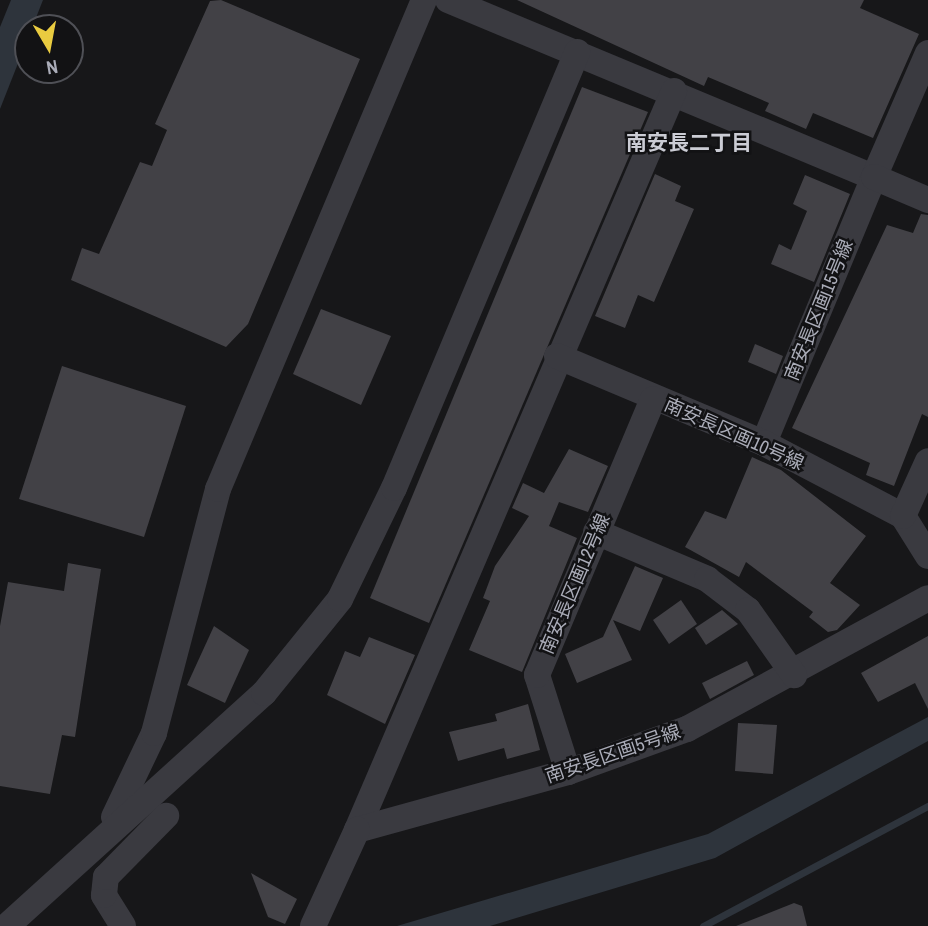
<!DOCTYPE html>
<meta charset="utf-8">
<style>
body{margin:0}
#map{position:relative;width:928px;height:926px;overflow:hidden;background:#171719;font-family:"Archivo Narrow","Noto Sans JP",sans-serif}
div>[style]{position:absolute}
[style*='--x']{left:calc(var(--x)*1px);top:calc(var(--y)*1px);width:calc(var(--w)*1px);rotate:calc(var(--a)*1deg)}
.water>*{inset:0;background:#2e343c}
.stream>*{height:7px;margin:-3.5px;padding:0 3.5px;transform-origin:3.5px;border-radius:3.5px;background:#2e343c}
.building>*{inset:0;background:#424146}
.minor>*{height:26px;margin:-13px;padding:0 13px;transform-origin:13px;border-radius:13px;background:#3a3a40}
span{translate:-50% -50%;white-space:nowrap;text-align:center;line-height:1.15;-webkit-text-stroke:5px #121214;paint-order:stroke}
.street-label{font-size:19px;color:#aaacb8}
.neighbourhood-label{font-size:21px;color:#cbccd4;font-weight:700}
.north{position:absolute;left:14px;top:14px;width:70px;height:70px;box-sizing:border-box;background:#121214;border:2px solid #4f5056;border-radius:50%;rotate:170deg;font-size:19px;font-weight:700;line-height:28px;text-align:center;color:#aaacb8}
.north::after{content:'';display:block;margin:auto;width:24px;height:32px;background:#e9cb40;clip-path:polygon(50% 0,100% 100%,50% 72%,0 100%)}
</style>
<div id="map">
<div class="water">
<i style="clip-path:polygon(11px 0,43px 0,0 109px,0 27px)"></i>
<i style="clip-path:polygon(928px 717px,928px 741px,715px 858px,490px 926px,397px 926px,708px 834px)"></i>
</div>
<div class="stream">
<i style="--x:703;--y:926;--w:255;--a:-28.1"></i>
</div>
<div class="building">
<i style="clip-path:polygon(221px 0,360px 59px,248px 324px,226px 347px,71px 280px,82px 248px,99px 254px,140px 162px,152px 166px,167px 130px,155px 124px,210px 1px)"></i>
<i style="clip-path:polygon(517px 0,864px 0,860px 8px,919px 34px,873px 138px,813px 113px,806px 129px,765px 111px,769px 103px,708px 77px,704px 86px)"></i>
<i style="clip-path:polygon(582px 87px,648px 112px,429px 623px,370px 598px)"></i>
<i style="clip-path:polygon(655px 174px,681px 186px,675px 201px,694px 209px,654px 302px,638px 295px,625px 328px,595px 316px)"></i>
<i style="clip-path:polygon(805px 175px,850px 194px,814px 282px,771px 264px,779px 244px,791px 250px,807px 211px,793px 204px)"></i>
<i style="clip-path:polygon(921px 214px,928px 215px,928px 417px,922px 414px,894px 486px,866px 475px,870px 463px,792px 428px,887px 225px,913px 233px)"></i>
<i style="clip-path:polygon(321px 309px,391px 336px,361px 405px,293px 374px)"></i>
<i style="clip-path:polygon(755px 344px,783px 356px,776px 374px,748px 362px)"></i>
<i style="clip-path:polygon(62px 366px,186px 406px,144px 537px,19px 499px)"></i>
<i style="clip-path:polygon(569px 449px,608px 466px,588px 512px,559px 502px,549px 526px,577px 538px,522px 672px,469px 650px,490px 601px,483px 598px,495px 566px,529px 516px,512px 508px,523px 483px,544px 493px)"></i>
<i style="clip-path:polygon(752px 457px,781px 470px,866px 536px,830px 583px,860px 605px,837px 630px,828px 632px,809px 617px,813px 612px,746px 562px,739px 577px,685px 547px,705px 511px,726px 519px)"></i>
<i style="clip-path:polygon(68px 563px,101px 569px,75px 737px,62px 735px,50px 794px,0 786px,0 626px,8px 582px,64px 591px)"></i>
<i style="clip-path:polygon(635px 566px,663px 578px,640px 631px,613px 620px,632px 660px,577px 683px,565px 654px,603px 637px)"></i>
<i style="clip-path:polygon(681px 600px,697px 624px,669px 644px,653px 620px)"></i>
<i style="clip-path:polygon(722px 610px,738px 624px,706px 645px,695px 628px)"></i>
<i style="clip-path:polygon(214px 626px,249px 650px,225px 703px,187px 685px)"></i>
<i style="clip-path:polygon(928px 636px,928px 709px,915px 683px,878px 702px,861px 673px)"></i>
<i style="clip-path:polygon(369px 637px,415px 655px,385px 724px,327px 695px,345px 651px,360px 657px)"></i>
<i style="clip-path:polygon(747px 661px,754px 675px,710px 699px,702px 683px)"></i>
<i style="clip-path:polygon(528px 704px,540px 750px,507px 759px,504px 748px,458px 761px,449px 732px,497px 721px,495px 714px)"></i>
<i style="clip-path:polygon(738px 723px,777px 725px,773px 774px,735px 771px)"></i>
<i style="clip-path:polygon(251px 873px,297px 899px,285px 924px,268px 917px)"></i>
<i style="clip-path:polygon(794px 903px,802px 906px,807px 926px,736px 926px)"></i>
</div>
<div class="minor">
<i style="--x:448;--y:0;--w:461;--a:22.6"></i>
<i style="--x:874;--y:177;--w:288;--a:112.5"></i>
<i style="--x:928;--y:53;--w:135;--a:113.5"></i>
<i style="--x:874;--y:177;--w:59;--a:23.1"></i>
<i style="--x:674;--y:91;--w:804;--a:113.22"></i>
<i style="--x:357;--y:830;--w:219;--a:-15.4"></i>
<i style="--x:568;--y:772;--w:127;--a:-19.9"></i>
<i style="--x:687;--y:729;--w:274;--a:-28.5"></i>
<i style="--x:557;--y:356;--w:225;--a:22.8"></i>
<i style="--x:764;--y:443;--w:157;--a:27.7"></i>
<i style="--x:903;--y:516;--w:47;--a:58"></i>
<i style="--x:903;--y:516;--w:60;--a:-65.6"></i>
<i style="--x:596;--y:532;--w:121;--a:22.9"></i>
<i style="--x:707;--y:579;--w:51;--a:37.1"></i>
<i style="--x:748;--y:610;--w:80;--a:54.7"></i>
<i style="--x:568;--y:772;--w:102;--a:-107.7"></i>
<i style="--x:537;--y:675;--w:299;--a:-67.2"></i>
<i style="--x:114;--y:817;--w:93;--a:-64.5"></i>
<i style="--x:154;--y:733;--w:252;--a:-75.3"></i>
<i style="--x:218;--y:489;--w:531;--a:-67.16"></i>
<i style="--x:7;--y:926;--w:347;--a:-42.2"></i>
<i style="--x:264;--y:693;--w:121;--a:-51"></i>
<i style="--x:340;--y:599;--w:123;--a:-64.1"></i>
<i style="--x:394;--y:488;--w:473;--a:-67.2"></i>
<i style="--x:123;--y:926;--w:36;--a:-122"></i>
<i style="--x:104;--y:895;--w:18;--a:-84"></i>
<i style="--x:106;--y:877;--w:86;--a:-45.5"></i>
<i style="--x:313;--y:926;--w:106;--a:-65.4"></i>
</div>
<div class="street-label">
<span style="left:819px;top:310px;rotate:-68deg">南安長区画15号線</span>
<span style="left:734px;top:434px;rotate:24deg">南安長区画10号線</span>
<span style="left:575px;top:584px;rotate:-67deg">南安長区画12号線</span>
<span style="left:613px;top:754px;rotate:-19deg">南安長区画5号線</span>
</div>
<div class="neighbourhood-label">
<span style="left:689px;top:143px">南安長二丁目</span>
</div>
<div class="north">N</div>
</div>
